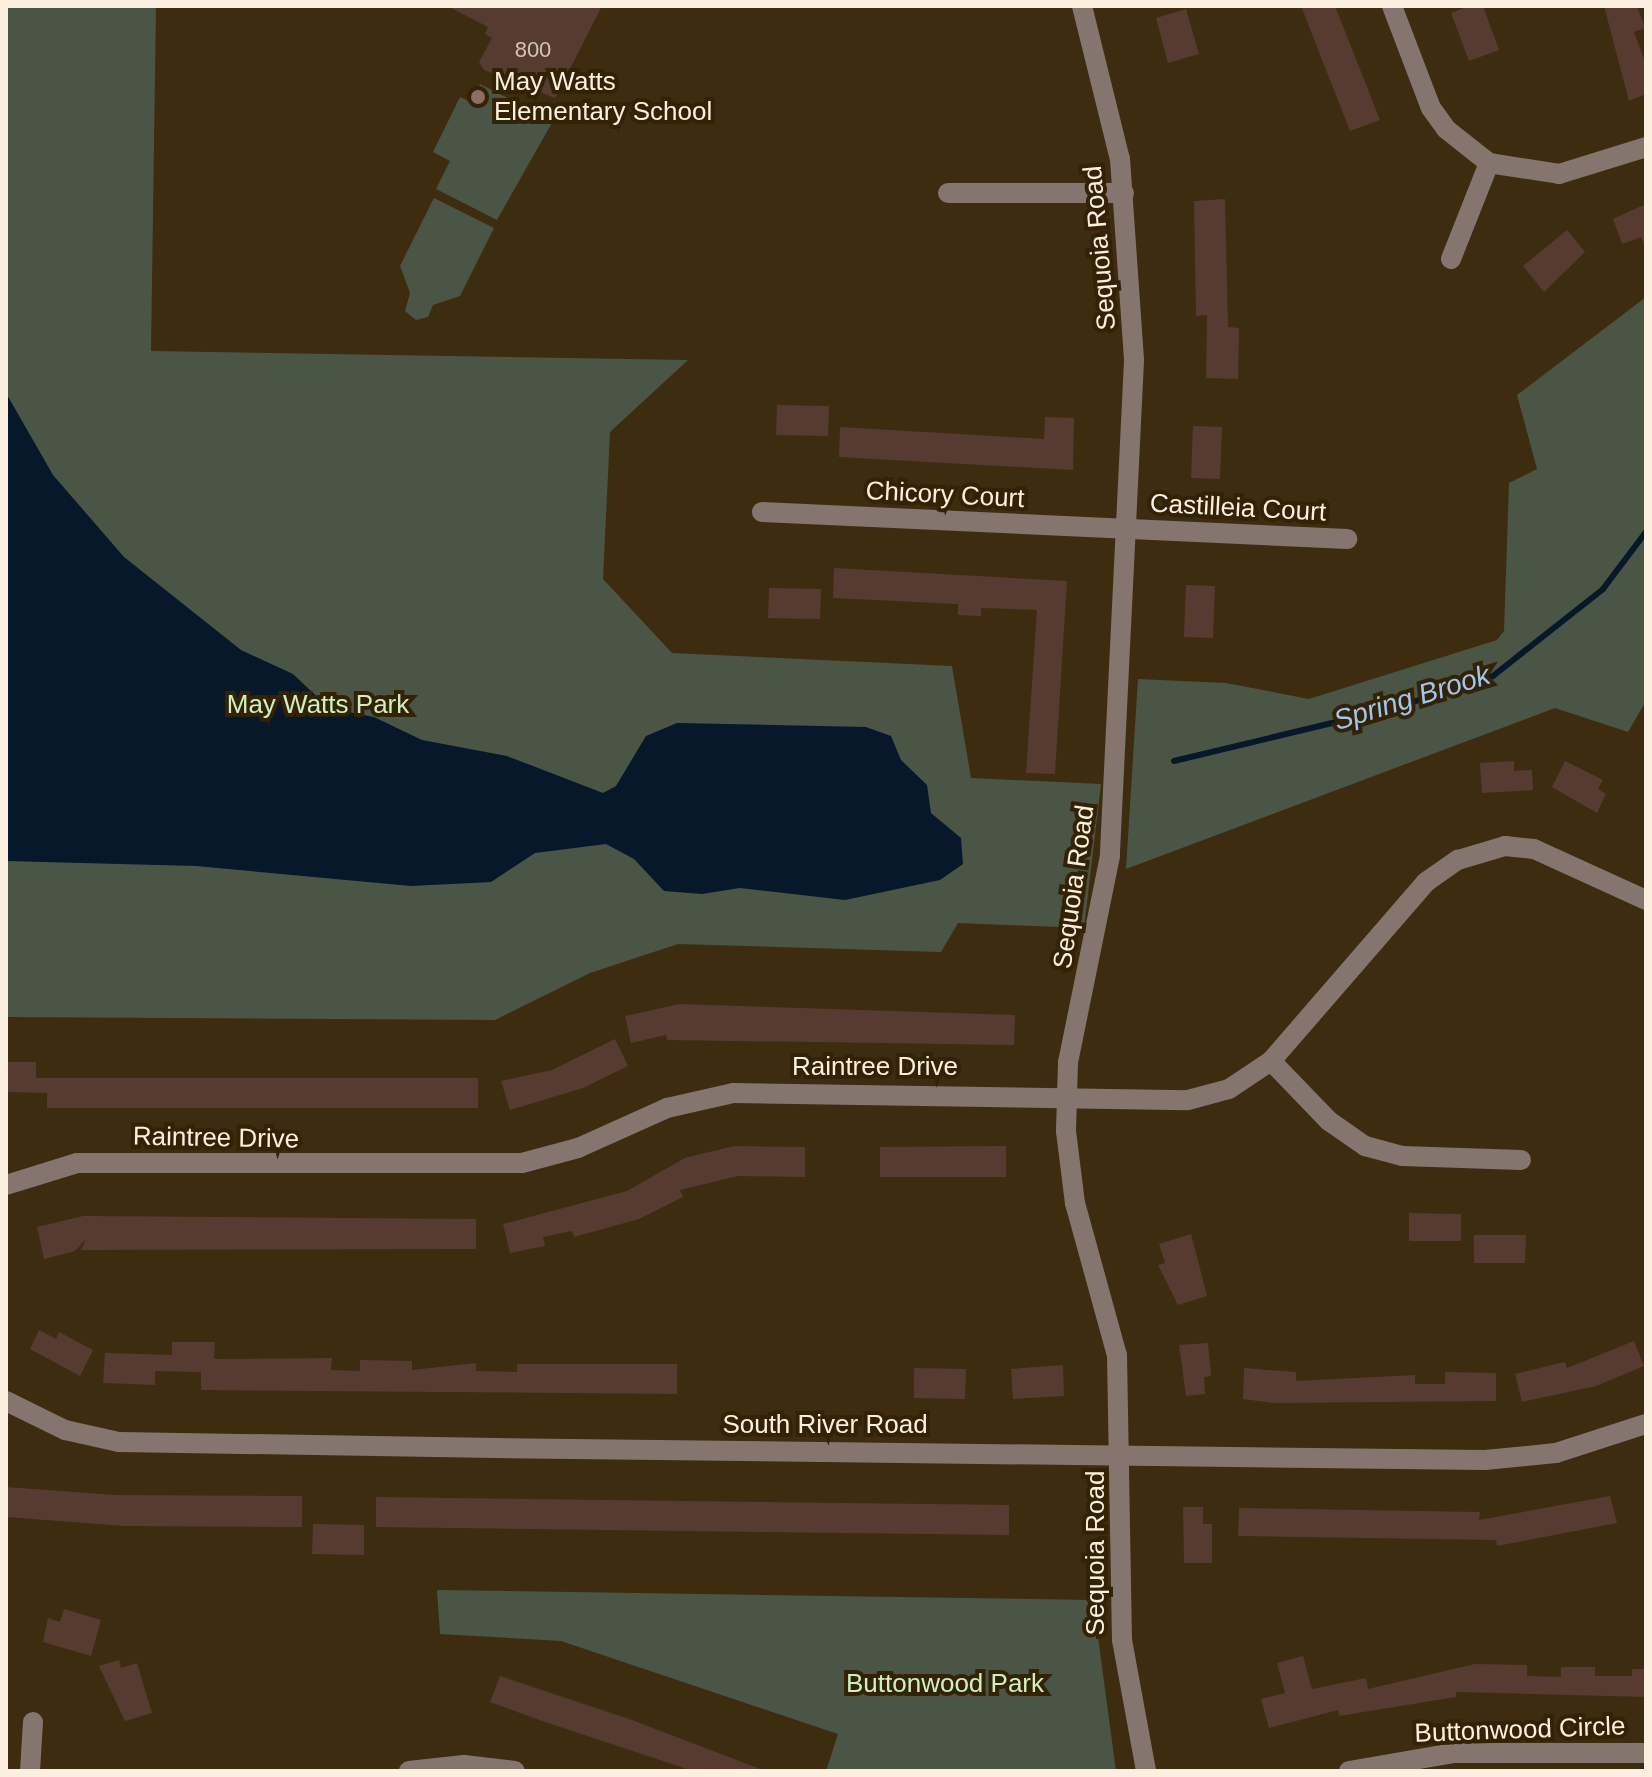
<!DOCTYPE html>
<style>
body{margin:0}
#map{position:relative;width:1652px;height:1777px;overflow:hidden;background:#3d2c0f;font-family:Helvetica,sans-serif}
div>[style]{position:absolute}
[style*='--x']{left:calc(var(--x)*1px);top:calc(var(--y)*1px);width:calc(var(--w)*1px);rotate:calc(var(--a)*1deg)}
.green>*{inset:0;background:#4a5546}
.water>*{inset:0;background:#06182a}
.stream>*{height:6px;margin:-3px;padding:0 3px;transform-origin:3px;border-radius:3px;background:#06182a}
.building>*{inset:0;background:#573b31}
.minor>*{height:20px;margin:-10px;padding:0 10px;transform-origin:10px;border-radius:10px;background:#85756f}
.dots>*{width:22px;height:22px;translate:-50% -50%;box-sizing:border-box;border:4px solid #332205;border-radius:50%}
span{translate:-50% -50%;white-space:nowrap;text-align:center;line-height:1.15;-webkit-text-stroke:8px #332205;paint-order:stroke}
.number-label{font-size:22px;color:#d2c3b4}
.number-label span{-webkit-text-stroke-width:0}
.poi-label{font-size:26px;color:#fbf0e0}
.left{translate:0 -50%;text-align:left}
.street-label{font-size:26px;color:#fbf0e0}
.park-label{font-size:26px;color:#cef0c0}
.water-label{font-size:28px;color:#9fc6f0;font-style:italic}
.frame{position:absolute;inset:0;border:8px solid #fbf0e0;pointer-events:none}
</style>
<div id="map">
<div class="green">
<i style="clip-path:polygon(6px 6px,156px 6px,151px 351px,688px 360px,610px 432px,603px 579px,672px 653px,952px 666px,971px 778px,1101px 784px,1084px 928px,958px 923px,941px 952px,678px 944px,590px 973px,495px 1020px,6px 1017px)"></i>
<i style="clip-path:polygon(480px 84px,553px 121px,497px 220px,436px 189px,450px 161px,433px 152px,460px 97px,471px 102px)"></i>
<i style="clip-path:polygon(434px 198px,494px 228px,460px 296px,433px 305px,428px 317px,416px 320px,405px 311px,410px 293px,400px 266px)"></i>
<i style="clip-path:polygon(1646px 297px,1646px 701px,1628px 732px,1555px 708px,1126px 869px,1138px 679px,1226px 683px,1309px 699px,1497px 640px,1504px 631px,1509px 483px,1537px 469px,1517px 395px)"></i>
<i style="clip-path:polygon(437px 1590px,1093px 1600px,1116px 1771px,826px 1771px,838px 1734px,561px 1641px,440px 1634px)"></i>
</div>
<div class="water">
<i style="clip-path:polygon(6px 393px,53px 475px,124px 557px,241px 650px,293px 674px,329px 708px,374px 717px,422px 740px,507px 756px,603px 793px,616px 786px,646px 736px,677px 723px,866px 727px,891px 736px,901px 760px,927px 785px,931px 813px,961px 838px,963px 864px,940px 880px,845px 900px,740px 888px,702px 894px,664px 891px,634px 859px,606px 844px,535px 853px,491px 882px,411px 886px,196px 866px,6px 861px)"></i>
</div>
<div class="stream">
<i style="--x:1174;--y:761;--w:226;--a:-13.5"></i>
<i style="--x:1394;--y:708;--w:104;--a:-17.9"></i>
<i style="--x:1493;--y:676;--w:140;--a:-38.3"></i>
<i style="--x:1603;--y:589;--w:71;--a:-53"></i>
</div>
<div class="building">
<i style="clip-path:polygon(447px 6px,602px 6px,555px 98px,484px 70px,479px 62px,492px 38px,485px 34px,488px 27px)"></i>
<i style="clip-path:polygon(1301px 6px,1335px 6px,1380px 120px,1350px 131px)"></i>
<i style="clip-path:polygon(1469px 6px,1483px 6px,1499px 50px,1469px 61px,1451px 13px)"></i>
<i style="clip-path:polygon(1604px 6px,1637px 6px,1645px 28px,1634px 32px,1646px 64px,1646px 94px,1629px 101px)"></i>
<i style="clip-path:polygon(1186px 9px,1199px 54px,1168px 63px,1156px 18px)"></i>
<i style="clip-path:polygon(1225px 199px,1228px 327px,1239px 328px,1238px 379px,1206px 378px,1207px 315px,1196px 316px,1194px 201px)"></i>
<i style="clip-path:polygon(1646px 204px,1646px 248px,1641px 237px,1622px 244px,1613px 219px)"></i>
<i style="clip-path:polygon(1567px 230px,1585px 252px,1544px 292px,1523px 266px)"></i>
<i style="clip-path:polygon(777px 405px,829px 406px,828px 436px,776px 435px)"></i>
<i style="clip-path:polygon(1045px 417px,1074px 418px,1073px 470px,839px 457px,840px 427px,1044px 439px)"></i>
<i style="clip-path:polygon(1193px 426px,1222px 427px,1220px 479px,1191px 478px)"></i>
<i style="clip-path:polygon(834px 568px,1067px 581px,1055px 774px,1026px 773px,1037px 610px,981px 608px,981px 616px,958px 615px,958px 604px,833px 598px)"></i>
<i style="clip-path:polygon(1186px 585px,1215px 586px,1213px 638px,1184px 637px)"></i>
<i style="clip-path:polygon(769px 588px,821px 589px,820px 619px,768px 618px)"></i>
<i style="clip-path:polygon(1514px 761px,1514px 771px,1532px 770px,1533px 790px,1482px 793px,1480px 763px)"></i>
<i style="clip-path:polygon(1565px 761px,1603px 780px,1598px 789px,1606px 794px,1597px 813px,1552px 787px)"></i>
<i style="clip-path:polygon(679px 1004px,1015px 1015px,1014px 1045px,667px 1040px,666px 1035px,631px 1043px,625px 1016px)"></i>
<i style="clip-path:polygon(615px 1039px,628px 1066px,583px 1088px,510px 1110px,501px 1081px,552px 1070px)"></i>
<i style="clip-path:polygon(6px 1062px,36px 1062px,36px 1078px,478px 1078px,478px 1108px,47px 1108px,47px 1093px,6px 1092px)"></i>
<i style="clip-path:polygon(734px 1146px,805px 1147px,805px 1177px,738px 1176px,680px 1190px,683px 1197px,639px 1219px,574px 1237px,572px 1231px,543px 1237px,545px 1246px,510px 1253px,503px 1224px,627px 1191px,685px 1158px)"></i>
<i style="clip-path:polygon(1006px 1146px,1006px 1177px,880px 1177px,880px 1147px)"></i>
<i style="clip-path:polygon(1409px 1213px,1461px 1214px,1461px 1241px,1409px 1241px)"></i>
<i style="clip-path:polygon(83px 1216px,476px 1219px,476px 1249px,81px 1250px,86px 1239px,75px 1251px,44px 1259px,37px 1227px)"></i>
<i style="clip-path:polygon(1191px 1234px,1207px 1296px,1178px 1305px,1158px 1265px,1165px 1263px,1159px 1244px)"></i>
<i style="clip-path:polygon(1474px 1235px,1526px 1235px,1525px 1263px,1474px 1263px)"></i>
<i style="clip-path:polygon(39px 1330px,56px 1339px,59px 1332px,93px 1350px,80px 1376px,30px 1349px)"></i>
<i style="clip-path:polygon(1634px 1341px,1644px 1366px,1596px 1386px,1522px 1402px,1515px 1374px,1565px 1362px,1567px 1368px)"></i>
<i style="clip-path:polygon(172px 1342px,215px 1342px,214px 1359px,332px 1358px,331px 1370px,360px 1371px,360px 1360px,412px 1361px,412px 1370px,476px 1363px,476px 1371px,517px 1372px,517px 1364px,677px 1364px,677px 1394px,201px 1390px,201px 1372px,155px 1371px,155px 1385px,103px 1383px,105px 1353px,172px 1355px)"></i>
<i style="clip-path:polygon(1208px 1343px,1211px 1376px,1204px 1377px,1205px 1394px,1186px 1396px,1179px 1345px)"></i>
<i style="clip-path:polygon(1063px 1365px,1064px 1396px,1013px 1399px,1011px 1369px)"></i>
<i style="clip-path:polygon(914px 1368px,966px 1369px,965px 1399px,914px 1398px)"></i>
<i style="clip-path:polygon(1244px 1368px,1296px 1372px,1296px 1381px,1415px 1375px,1415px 1384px,1445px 1384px,1445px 1372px,1496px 1373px,1496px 1401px,1275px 1403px,1243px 1399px)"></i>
<i style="clip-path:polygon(6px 1487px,114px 1495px,302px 1496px,302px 1527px,124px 1526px,6px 1517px)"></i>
<i style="clip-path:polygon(1610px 1496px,1617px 1523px,1497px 1546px,1496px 1540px,1238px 1536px,1239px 1508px,1480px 1512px,1479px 1520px)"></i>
<i style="clip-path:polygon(376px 1497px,1009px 1505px,1009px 1535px,376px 1527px)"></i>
<i style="clip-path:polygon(1183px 1507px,1203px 1507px,1203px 1524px,1212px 1524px,1212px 1563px,1184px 1563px)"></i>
<i style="clip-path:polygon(313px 1524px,364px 1525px,364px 1555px,312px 1554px)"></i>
<i style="clip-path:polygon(64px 1609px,101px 1620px,91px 1656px,43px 1642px,48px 1618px,60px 1622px)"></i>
<i style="clip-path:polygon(1303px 1656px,1312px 1689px,1366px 1678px,1368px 1689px,1475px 1664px,1527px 1665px,1527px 1676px,1561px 1677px,1561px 1667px,1595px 1667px,1595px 1676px,1632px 1676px,1632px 1669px,1646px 1669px,1646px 1697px,1456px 1692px,1456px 1697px,1339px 1716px,1338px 1710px,1269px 1728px,1261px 1699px,1285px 1693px,1277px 1663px)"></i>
<i style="clip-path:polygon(119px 1660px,121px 1668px,137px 1663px,152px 1713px,125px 1721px,99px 1666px)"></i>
<i style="clip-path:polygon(500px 1676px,632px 1720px,765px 1771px,693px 1771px,539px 1720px,490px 1702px)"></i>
</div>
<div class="minor">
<i style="--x:1082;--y:6;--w:158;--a:76.1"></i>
<i style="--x:1120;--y:159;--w:202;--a:86"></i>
<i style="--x:1134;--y:361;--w:496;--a:92.8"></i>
<i style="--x:1110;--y:856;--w:211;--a:101.5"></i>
<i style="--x:1068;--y:1063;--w:68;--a:91.7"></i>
<i style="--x:1066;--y:1131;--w:73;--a:82.9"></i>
<i style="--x:1075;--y:1203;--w:158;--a:74.6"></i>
<i style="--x:1117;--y:1355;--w:285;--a:89"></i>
<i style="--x:1122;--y:1640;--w:133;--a:79.6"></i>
<i style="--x:1392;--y:6;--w:109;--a:69.1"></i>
<i style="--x:1431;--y:108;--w:26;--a:54"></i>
<i style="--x:1446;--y:129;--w:55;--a:38.3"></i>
<i style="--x:1489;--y:163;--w:71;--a:8.9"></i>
<i style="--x:1559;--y:174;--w:91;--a:-17.2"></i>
<i style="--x:948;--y:193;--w:176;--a:0"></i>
<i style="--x:1451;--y:259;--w:103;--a:-68.4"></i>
<i style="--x:762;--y:512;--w:586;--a:2.64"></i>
<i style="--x:1271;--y:1061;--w:83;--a:46"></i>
<i style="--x:1329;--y:1121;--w:44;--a:34.8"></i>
<i style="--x:1365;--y:1146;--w:38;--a:15"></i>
<i style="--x:1402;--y:1156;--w:119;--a:1.9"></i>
<i style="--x:6;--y:1185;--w:74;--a:-17.2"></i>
<i style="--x:77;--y:1163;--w:445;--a:0"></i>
<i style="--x:522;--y:1163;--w:58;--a:-15"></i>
<i style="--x:578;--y:1148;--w:98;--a:-24.2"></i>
<i style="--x:667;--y:1108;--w:68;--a:-12.8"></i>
<i style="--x:733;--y:1093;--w:455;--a:0.9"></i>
<i style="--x:1188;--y:1100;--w:42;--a:-15"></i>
<i style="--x:1229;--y:1089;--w:50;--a:-33.7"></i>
<i style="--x:1271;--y:1061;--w:237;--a:-49.1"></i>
<i style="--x:1426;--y:882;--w:39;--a:-35"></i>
<i style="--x:1458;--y:860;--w:49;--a:-16.6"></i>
<i style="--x:1505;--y:846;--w:29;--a:6"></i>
<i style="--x:1534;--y:849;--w:123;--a:24.5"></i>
<i style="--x:6;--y:1401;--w:66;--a:26.2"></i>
<i style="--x:65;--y:1430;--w:55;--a:12.5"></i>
<i style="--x:119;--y:1442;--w:377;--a:0.9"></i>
<i style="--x:496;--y:1448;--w:989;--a:0.7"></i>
<i style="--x:1485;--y:1460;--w:71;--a:-5.6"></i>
<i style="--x:1556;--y:1453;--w:95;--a:-17.9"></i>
<i style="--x:30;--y:1771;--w:49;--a:-86.5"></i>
<i style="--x:409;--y:1771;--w:55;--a:-6.2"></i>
<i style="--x:464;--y:1765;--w:51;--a:6.7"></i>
<i style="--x:1349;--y:1771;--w:107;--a:-9.7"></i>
<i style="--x:1454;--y:1753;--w:192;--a:0"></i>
</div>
<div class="dots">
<i style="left:478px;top:97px;background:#8d6e63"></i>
</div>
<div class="number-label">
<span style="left:533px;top:50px">800</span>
</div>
<div class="poi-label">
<span class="left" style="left:494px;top:97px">May Watts<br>Elementary School</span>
</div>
<div class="street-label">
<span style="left:1100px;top:248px;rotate:-95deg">Sequoia Road</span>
<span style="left:945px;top:495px;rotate:3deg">Chicory Court</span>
<span style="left:1238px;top:508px;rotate:3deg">Castilleia Court</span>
<span style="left:1074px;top:887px;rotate:-82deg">Sequoia Road</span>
<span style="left:875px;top:1067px">Raintree Drive</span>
<span style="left:216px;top:1138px;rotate:1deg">Raintree Drive</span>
<span style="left:825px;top:1425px">South River Road</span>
<span style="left:1096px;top:1553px;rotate:-90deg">Sequoia Road</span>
<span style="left:1520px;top:1730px;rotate:-2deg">Buttonwood Circle</span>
</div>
<div class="park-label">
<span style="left:318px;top:705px">May Watts Park</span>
<span style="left:945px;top:1684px">Buttonwood Park</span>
</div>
<div class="water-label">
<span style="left:1412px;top:698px;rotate:-17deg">Spring Brook</span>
</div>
<div class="frame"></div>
</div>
